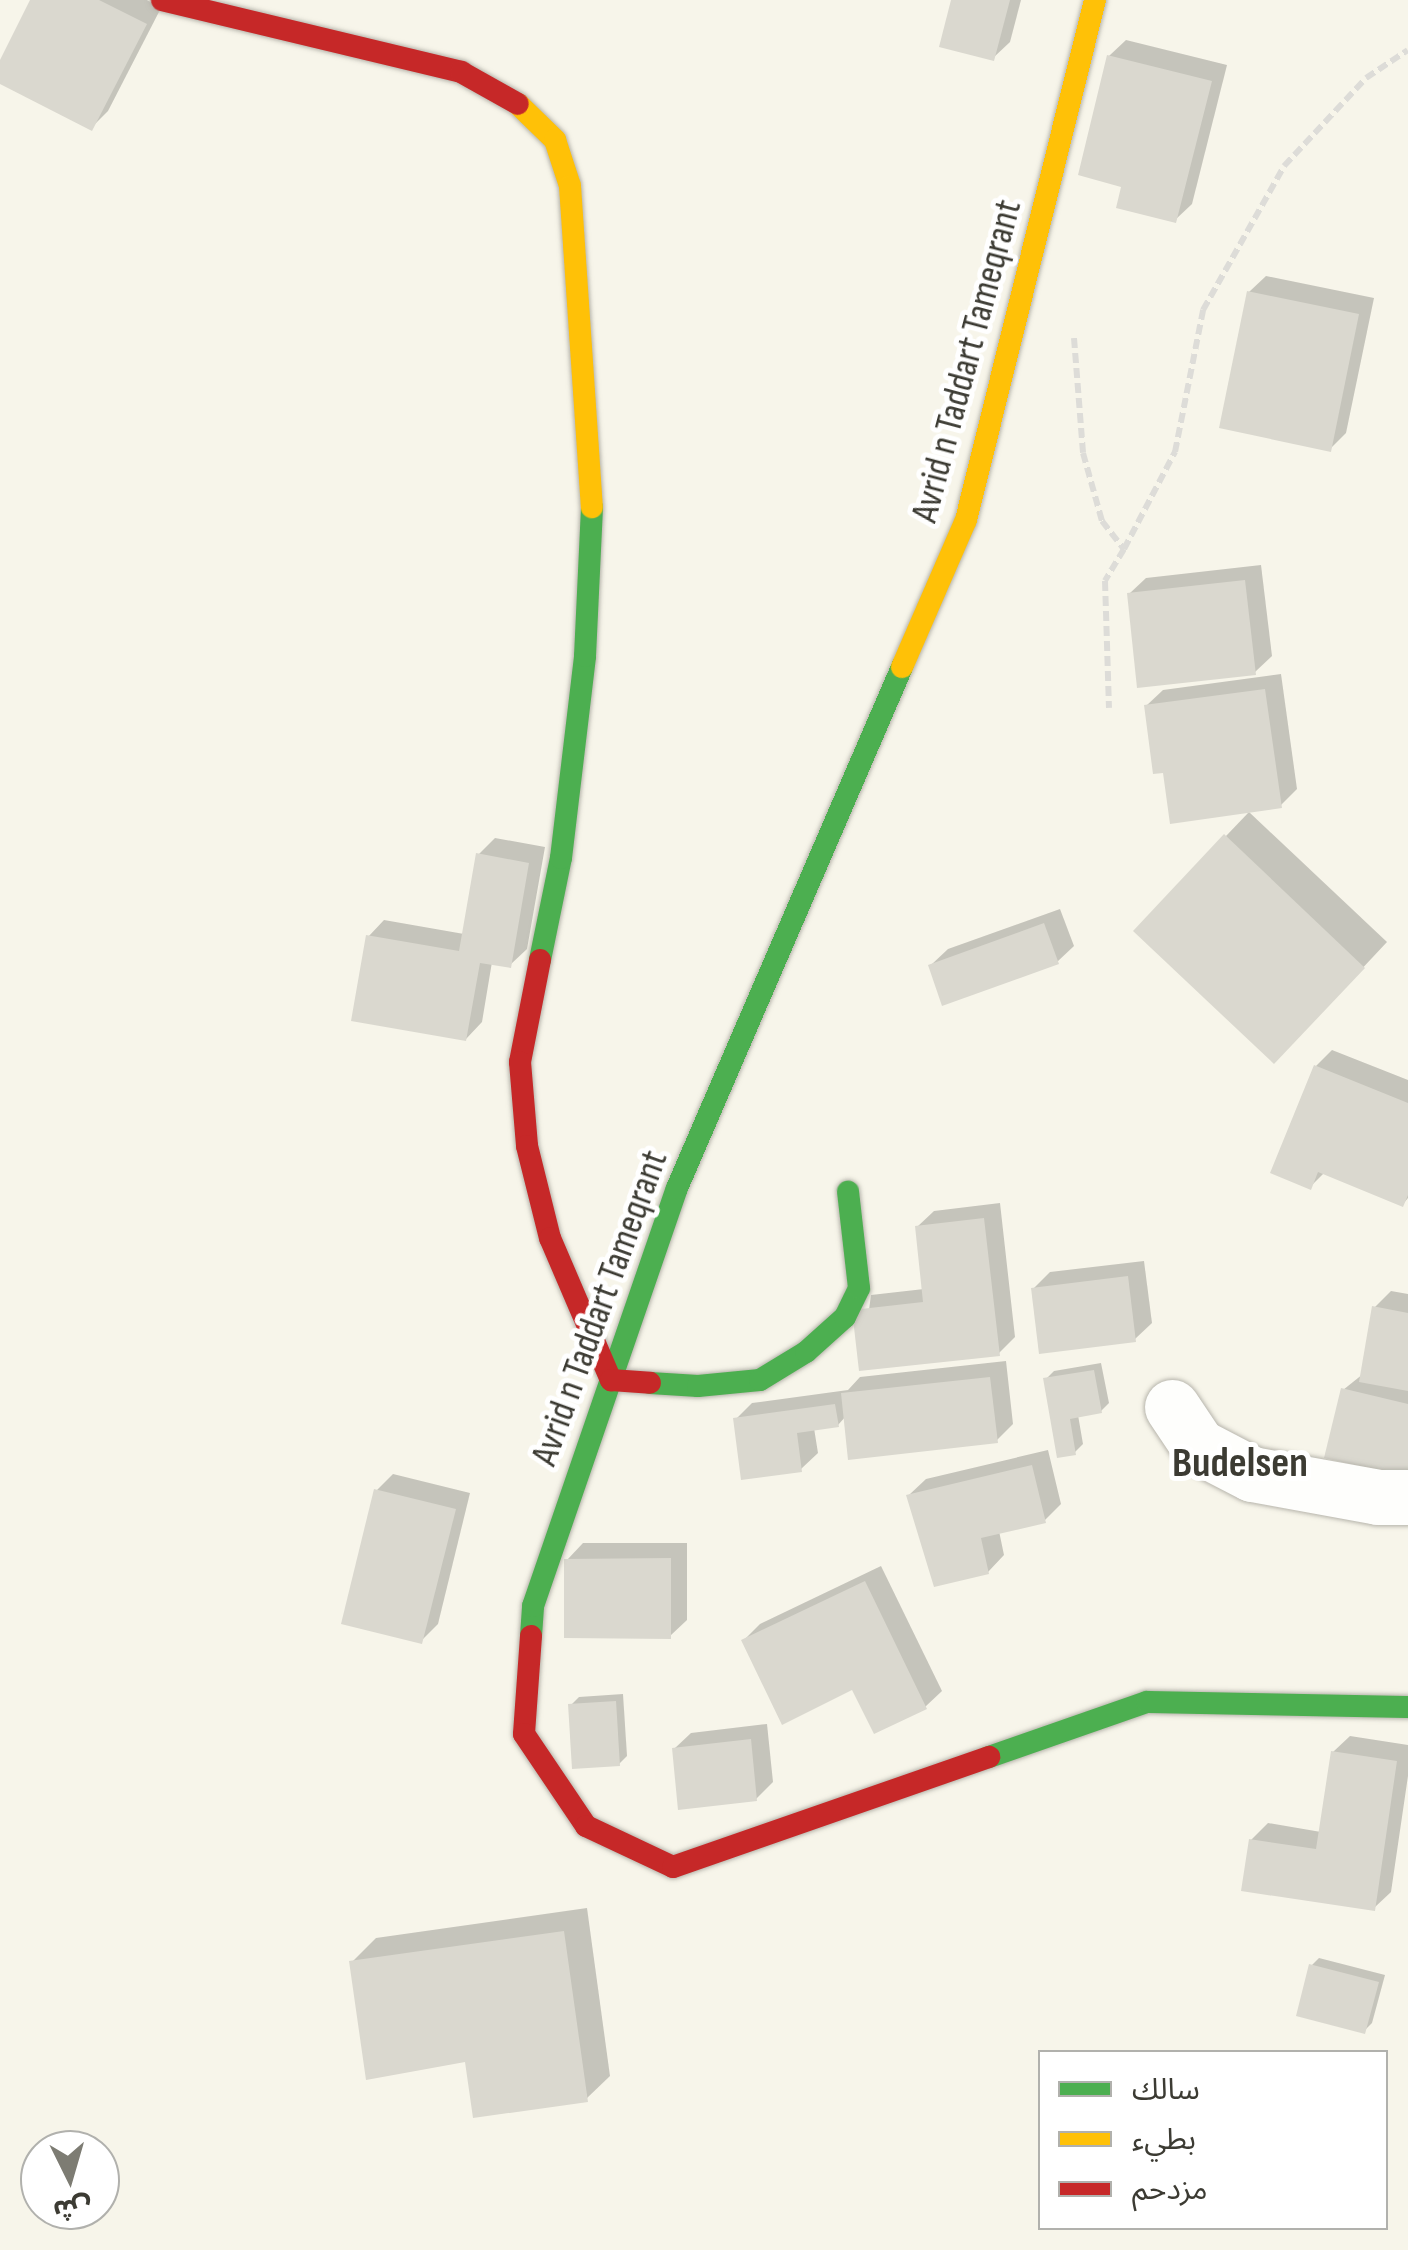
<!DOCTYPE html>
<meta charset="utf-8">
<style>
body{margin:0}
#map{position:relative;width:1408px;height:2250px;overflow:hidden;background:#f7f5ea;font-family:"Sofia Sans Condensed","Noto Sans Arabic",sans-serif}
div>[style]{position:absolute}
[style*='--x']{left:calc(var(--x)*1px);top:calc(var(--y)*1px);width:calc(var(--w)*1px);rotate:calc(var(--a)*1deg)}
.shadow>*{inset:0;background:#0003}
.building>*{inset:0;background:#dad8cf}
.path>*{height:6px;margin-top:-3px;transform-origin:0;background:repeating-linear-gradient(90deg,#dddcd8 0 10px,transparent 0 15px)}
.roads{filter:drop-shadow(0 0 2px #b7b5ac) drop-shadow(0 0 2px #b7b5ac)}
.street>*{height:55px;margin:-27.5px;padding:0 27.5px;transform-origin:27.5px;border-radius:27.5px;background:#fefefc}
.fast>*{height:22px;margin:-11px;padding:0 11px;transform-origin:11px;border-radius:11px;background:#4caf50}
.slow>*{height:22px;margin:-11px;padding:0 11px;transform-origin:11px;border-radius:11px;background:#ffc107}
.jam>*{height:22px;margin:-11px;padding:0 11px;transform-origin:11px;border-radius:11px;background:#c62828}
span{translate:-50% -50%;white-space:nowrap;text-align:center;line-height:1.15;-webkit-text-stroke:10px #fff;paint-order:stroke}
.street-label{font-size:38px;color:#3c3b33}
.quarter-label{font-size:42px;color:#3c3b33;font-weight:700}
.legend{position:absolute;left:1038px;top:2050px;width:350px;height:180px;box-sizing:border-box;background:#fff;border:2px solid #b1b1ad;margin:0;padding:12px 18px;list-style:none;font-size:30px;color:#3c3b33}
.legend li{display:flex;align-items:center;gap:20px;height:50px}
.legend b{width:50px;border:2px solid #b1b1ad}
.north{position:absolute;left:20px;top:2130px;width:100px;height:100px;box-sizing:border-box;background:#fff;border:2px solid #b1b1ad;border-radius:50%;rotate:175deg;font-size:28px;font-weight:700;line-height:40px;text-align:center;color:#3c3b33}
.north::after{content:'';display:block;margin:auto;width:35px;height:45px;background:#7d7c73;clip-path:polygon(50% 0,100% 100%,50% 72%,0 100%)}
</style>
<div id="map">
<div class="shadow">
<i style="clip-path:polygon(33px 0,147px 0,161px 8px,108px 111px,91px 128px,0 82px,0 65px)"></i>
<i style="clip-path:polygon(954px 0,1021px 0,1010px 42px,993px 58px)"></i>
<i style="clip-path:polygon(1126px 40px,1227px 65px,1192px 204px,1175px 220px,1124px 185px,1109px 56px)"></i>
<i style="clip-path:polygon(1266px 276px,1374px 298px,1346px 433px,1330px 449px,1249px 292px)"></i>
<i style="clip-path:polygon(1261px 565px,1272px 656px,1255px 672px,1129px 594px,1146px 578px)"></i>
<i style="clip-path:polygon(1281px 674px,1297px 789px,1280px 806px,1165px 771px,1146px 706px,1163px 690px)"></i>
<i style="clip-path:polygon(1249px 812px,1387px 942px,1298px 1037px,1226px 836px)"></i>
<i style="clip-path:polygon(495px 838px,545px 847px,527px 949px,510px 965px,492px 962px,482px 1022px,466px 1039px,368px 937px,384px 920px,464px 934px,478px 855px)"></i>
<i style="clip-path:polygon(1060px 909px,1074px 946px,1057px 962px,931px 965px,948px 949px)"></i>
<i style="clip-path:polygon(1332px 1050px,1408px 1080px,1408px 1198px,1403px 1204px,1325px 1172px,1310px 1187px,1316px 1066px)"></i>
<i style="clip-path:polygon(1000px 1203px,1015px 1337px,999px 1353px,861px 1368px,871px 1295px,924px 1289px,917px 1227px,934px 1211px)"></i>
<i style="clip-path:polygon(1144px 1261px,1152px 1323px,1135px 1339px,1034px 1288px,1050px 1272px)"></i>
<i style="clip-path:polygon(1391px 1291px,1408px 1294px,1408px 1475px,1343px 1390px,1363px 1374px,1375px 1307px)"></i>
<i style="clip-path:polygon(1006px 1361px,1013px 1424px,996px 1441px,846px 1416px,838px 1425px,814px 1428px,818px 1453px,801px 1469px,736px 1419px,752px 1403px,848px 1390px,860px 1377px)"></i>
<i style="clip-path:polygon(1101px 1363px,1109px 1403px,1101px 1411px,1078px 1415px,1083px 1444px,1075px 1452px,1046px 1379px,1054px 1371px)"></i>
<i style="clip-path:polygon(1048px 1450px,1061px 1504px,1045px 1520px,999px 1531px,1004px 1555px,988px 1572px,909px 1495px,926px 1479px)"></i>
<i style="clip-path:polygon(393px 1474px,470px 1493px,438px 1624px,421px 1641px,377px 1490px)"></i>
<i style="clip-path:polygon(583px 1543px,687px 1543px,687px 1620px,670px 1636px,567px 1560px)"></i>
<i style="clip-path:polygon(881px 1566px,942px 1691px,925px 1707px,853px 1687px,744px 1640px,760px 1624px)"></i>
<i style="clip-path:polygon(623px 1694px,627px 1756px,619px 1764px,571px 1705px,579px 1697px)"></i>
<i style="clip-path:polygon(767px 1724px,773px 1782px,756px 1799px,674px 1749px,691px 1733px)"></i>
<i style="clip-path:polygon(1350px 1736px,1408px 1745px,1408px 1776px,1391px 1892px,1374px 1908px,1251px 1840px,1268px 1823px,1321px 1832px,1333px 1752px)"></i>
<i style="clip-path:polygon(587px 1908px,610px 2076px,586px 2099px,467px 2059px,352px 1962px,376px 1938px)"></i>
<i style="clip-path:polygon(1319px 1958px,1385px 1975px,1372px 2023px,1364px 2031px,1311px 1966px)"></i>
</div>
<div class="building">
<i style="clip-path:polygon(30px 0,99px 0,147px 24px,92px 131px,0 84px,0 60px)"></i>
<i style="clip-path:polygon(951px 0,1010px 0,994px 61px,939px 47px)"></i>
<i style="clip-path:polygon(1107px 55px,1212px 81px,1176px 223px,1116px 208px,1121px 187px,1078px 175px)"></i>
<i style="clip-path:polygon(1247px 291px,1359px 314px,1331px 452px,1219px 428px)"></i>
<i style="clip-path:polygon(1245px 580px,1256px 675px,1137px 688px,1127px 593px)"></i>
<i style="clip-path:polygon(1265px 689px,1282px 808px,1170px 824px,1163px 773px,1153px 774px,1144px 705px)"></i>
<i style="clip-path:polygon(1224px 834px,1365px 968px,1274px 1064px,1133px 931px)"></i>
<i style="clip-path:polygon(476px 853px,529px 863px,511px 968px,480px 963px,466px 1041px,351px 1021px,366px 935px,459px 951px)"></i>
<i style="clip-path:polygon(1044px 923px,1059px 964px,942px 1006px,928px 965px)"></i>
<i style="clip-path:polygon(1314px 1065px,1408px 1103px,1408px 1195px,1403px 1207px,1318px 1172px,1311px 1190px,1270px 1173px)"></i>
<i style="clip-path:polygon(984px 1218px,1000px 1356px,859px 1371px,852px 1310px,923px 1302px,915px 1226px)"></i>
<i style="clip-path:polygon(1128px 1276px,1136px 1342px,1039px 1354px,1031px 1288px)"></i>
<i style="clip-path:polygon(1372px 1306px,1408px 1313px,1408px 1391px,1359px 1382px)"></i>
<i style="clip-path:polygon(1094px 1370px,1102px 1413px,1070px 1419px,1076px 1455px,1057px 1458px,1043px 1378px)"></i>
<i style="clip-path:polygon(990px 1377px,998px 1443px,848px 1460px,841px 1393px)"></i>
<i style="clip-path:polygon(1341px 1388px,1408px 1404px,1408px 1477px,1324px 1458px)"></i>
<i style="clip-path:polygon(835px 1404px,839px 1427px,797px 1433px,802px 1472px,741px 1480px,733px 1418px)"></i>
<i style="clip-path:polygon(1032px 1465px,1046px 1523px,981px 1538px,989px 1574px,934px 1587px,906px 1495px)"></i>
<i style="clip-path:polygon(374px 1489px,456px 1509px,422px 1644px,341px 1624px)"></i>
<i style="clip-path:polygon(671px 1558px,671px 1639px,564px 1638px,564px 1559px)"></i>
<i style="clip-path:polygon(865px 1581px,927px 1709px,874px 1734px,852px 1690px,782px 1725px,741px 1640px)"></i>
<i style="clip-path:polygon(616px 1701px,620px 1766px,572px 1769px,568px 1704px)"></i>
<i style="clip-path:polygon(751px 1739px,757px 1801px,678px 1810px,672px 1748px)"></i>
<i style="clip-path:polygon(1331px 1751px,1397px 1761px,1375px 1911px,1241px 1891px,1249px 1839px,1316px 1849px)"></i>
<i style="clip-path:polygon(564px 1931px,588px 2102px,473px 2118px,465px 2062px,366px 2080px,349px 1961px)"></i>
<i style="clip-path:polygon(1309px 1964px,1379px 1982px,1365px 2034px,1296px 2016px)"></i>
</div>
<div class="path">
<i style="--x:1074;--y:338;--w:115;--a:85.5"></i>
<i style="--x:1083;--y:453;--w:71;--a:74.4"></i>
<i style="--x:1102;--y:521;--w:36;--a:52"></i>
<i style="--x:1124;--y:549;--w:37;--a:121"></i>
<i style="--x:1105;--y:581;--w:127;--a:88.2"></i>
<i style="--x:1124;--y:549;--w:110;--a:-62.3"></i>
<i style="--x:1175;--y:452;--w:145;--a:-78.8"></i>
<i style="--x:1203;--y:310;--w:165;--a:-60.6"></i>
<i style="--x:1284;--y:166;--w:120;--a:-47"></i>
<i style="--x:1366;--y:78;--w:50;--a:-33.7"></i>
</div>
<div class="roads">
<div class="street">
<i style="--x:1172;--y:1407;--w:47;--a:56.3"></i>
<i style="--x:1198;--y:1446;--w:61;--a:27.4"></i>
<i style="--x:1252;--y:1474;--w:128;--a:10.3"></i>
<i style="--x:1378;--y:1497;--w:30;--a:0"></i>
</div>
<div class="fast">
<i style="--x:540;--y:960;--w:104;--a:-78.4"></i>
<i style="--x:561;--y:858;--w:203;--a:-83.2"></i>
<i style="--x:585;--y:656;--w:149;--a:-87.3"></i>
<i style="--x:650;--y:1383;--w:48;--a:3.6"></i>
<i style="--x:698;--y:1386;--w:62;--a:-5.5"></i>
<i style="--x:760;--y:1380;--w:54;--a:-31.3"></i>
<i style="--x:806;--y:1352;--w:52;--a:-41.9"></i>
<i style="--x:845;--y:1317;--w:32;--a:-64"></i>
<i style="--x:859;--y:1288;--w:97;--a:-96.5"></i>
<i style="--x:531;--y:1636;--w:30;--a:-86"></i>
<i style="--x:533;--y:1606;--w:442;--a:-71"></i>
<i style="--x:677;--y:1188;--w:568;--a:-66.64"></i>
<i style="--x:989;--y:1757;--w:167;--a:-19.2"></i>
<i style="--x:1147;--y:1702;--w:261;--a:1.1"></i>
</div>
<div class="slow">
<i style="--x:518;--y:104;--w:52;--a:44.2"></i>
<i style="--x:555;--y:140;--w:48;--a:71.9"></i>
<i style="--x:570;--y:186;--w:322;--a:86.1"></i>
<i style="--x:902;--y:667;--w:160;--a:-66.5"></i>
<i style="--x:966;--y:520;--w:536;--a:-76.07"></i>
</div>
<div class="jam">
<i style="--x:162;--y:0;--w:308;--a:13.5"></i>
<i style="--x:461;--y:72;--w:65;--a:29.3"></i>
<i style="--x:540;--y:960;--w:104;--a:101.1"></i>
<i style="--x:520;--y:1062;--w:84;--a:85.2"></i>
<i style="--x:527;--y:1146;--w:95;--a:76"></i>
<i style="--x:550;--y:1238;--w:155;--a:66.8"></i>
<i style="--x:611;--y:1380;--w:39;--a:4"></i>
<i style="--x:531;--y:1636;--w:98;--a:94.1"></i>
<i style="--x:524;--y:1734;--w:111;--a:56"></i>
<i style="--x:586;--y:1826;--w:96;--a:25.2"></i>
<i style="--x:673;--y:1867;--w:335;--a:-19.2"></i>
</div>
</div>
<div class="street-label">
<span style="left:967px;top:361px;rotate:-75deg">Avrid n Taddart Tameqrant</span>
<span style="left:600px;top:1308px;rotate:-70deg">Avrid n Taddart Tameqrant</span>
</div>
<div class="quarter-label">
<span style="left:1240px;top:1464px">Budelsen</span>
</div>
<ul class="legend">
<li><b style="height:12px;background:#4caf50"></b>سالك</li>
<li><b style="height:12px;background:#ffc107"></b>بطيء</li>
<li><b style="height:12px;background:#c62828"></b>مزدحم</li>
</ul>
<div class="north">ش</div>
</div>
